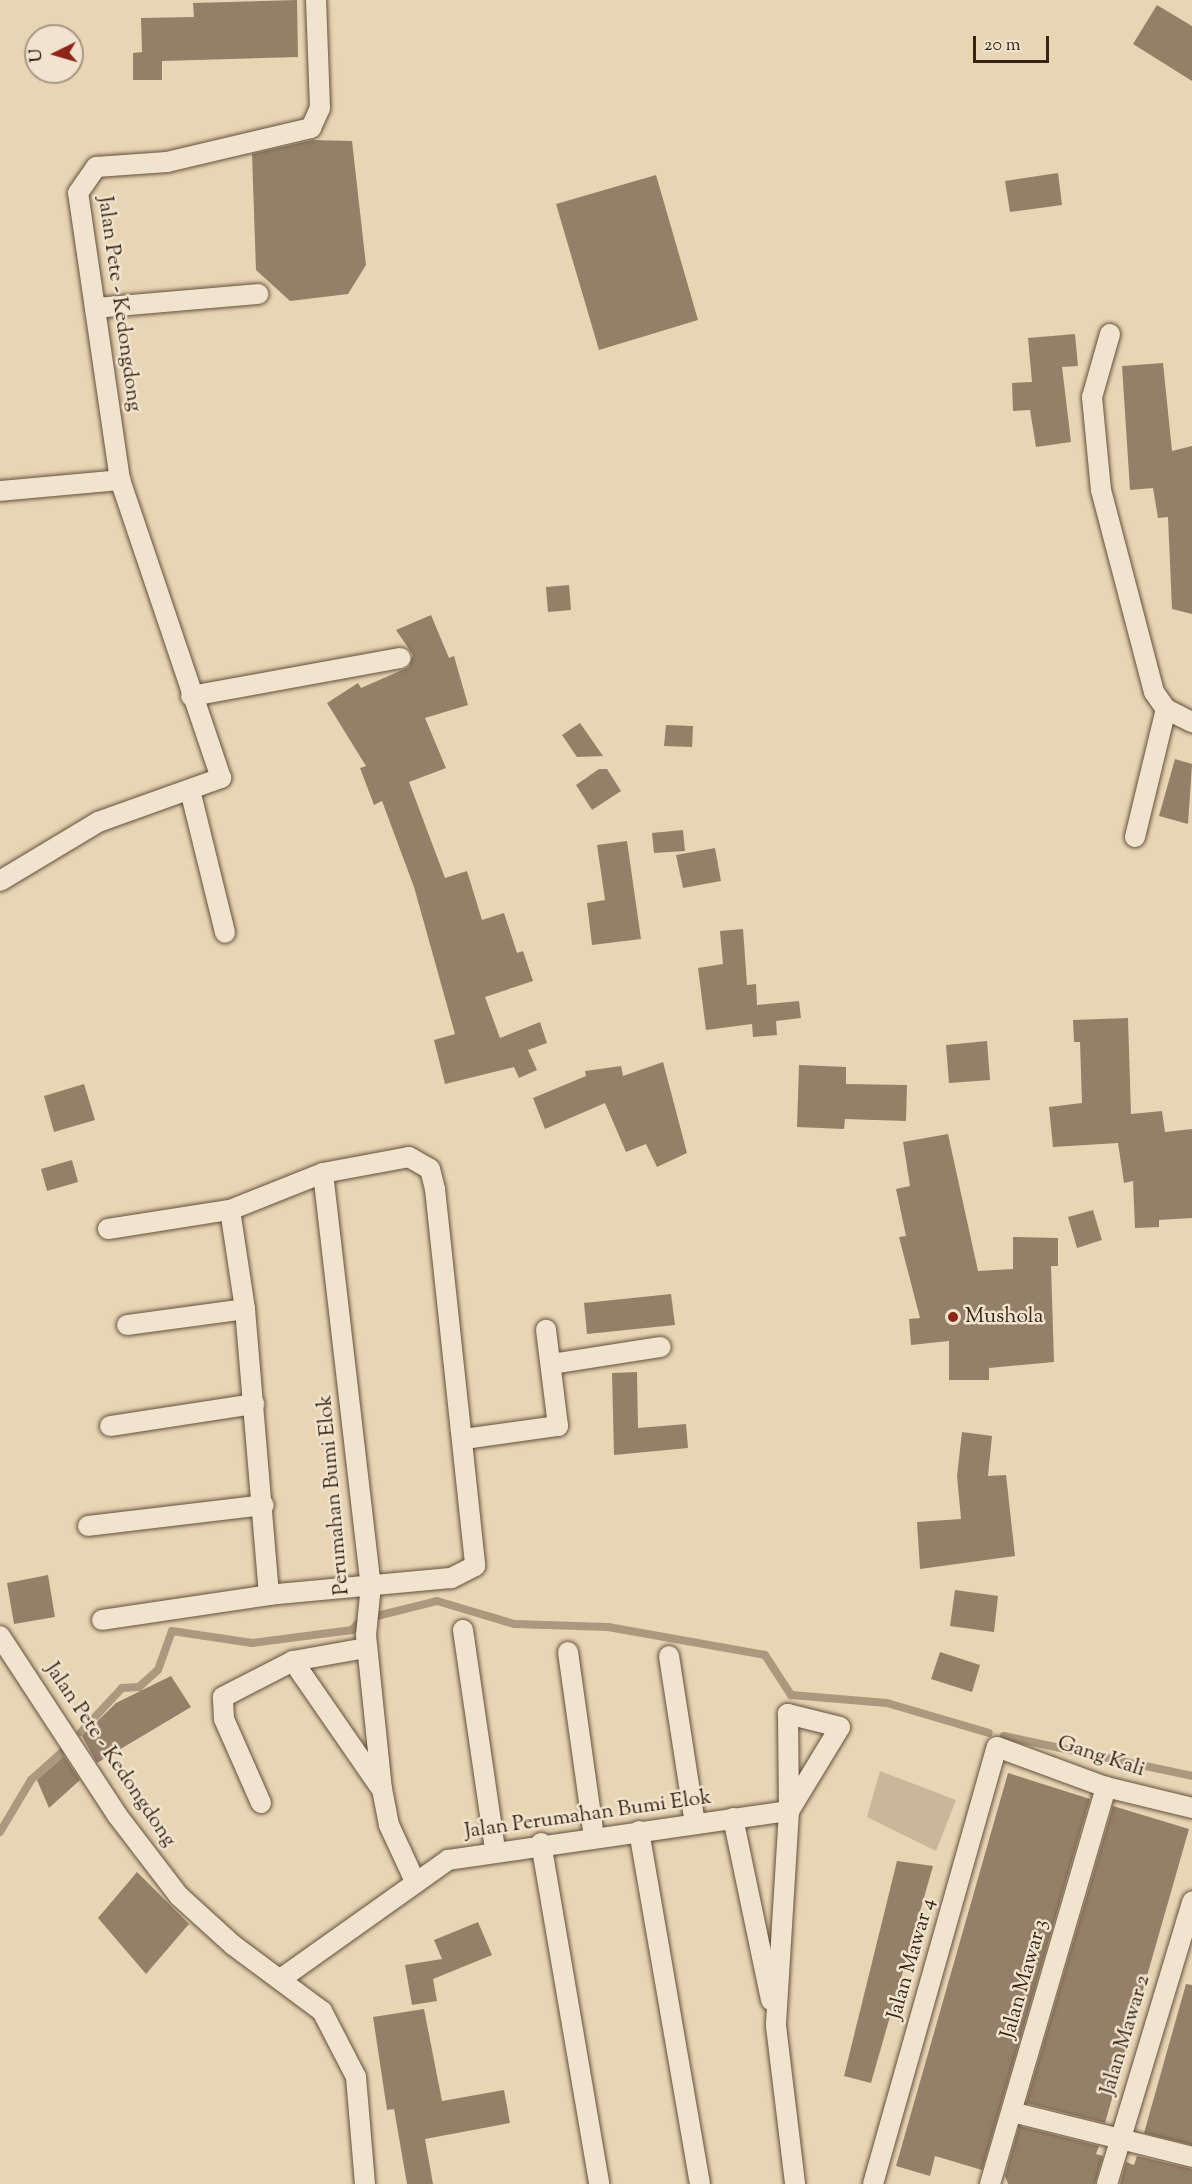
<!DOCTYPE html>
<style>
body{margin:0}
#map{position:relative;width:1192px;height:2184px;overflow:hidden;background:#e8d5b4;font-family:"Sorts Mill Goudy",serif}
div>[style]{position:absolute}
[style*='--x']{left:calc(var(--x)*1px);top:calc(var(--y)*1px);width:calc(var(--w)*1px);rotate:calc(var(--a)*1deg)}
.green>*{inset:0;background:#cab799}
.stream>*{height:8px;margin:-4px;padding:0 4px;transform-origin:4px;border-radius:4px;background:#ac987e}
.building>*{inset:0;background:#948068}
.roads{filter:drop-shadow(0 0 2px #65503d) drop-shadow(0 0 2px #65503d)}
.street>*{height:20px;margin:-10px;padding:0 10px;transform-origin:10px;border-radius:10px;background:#f0e4ce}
.dots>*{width:16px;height:16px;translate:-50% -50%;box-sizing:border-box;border:3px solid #f0e4ce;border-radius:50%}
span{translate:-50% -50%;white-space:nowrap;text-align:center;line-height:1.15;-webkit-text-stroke:5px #f0e4ce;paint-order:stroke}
.street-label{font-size:21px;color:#392315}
.poi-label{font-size:21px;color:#392315}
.left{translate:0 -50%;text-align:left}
.north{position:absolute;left:24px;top:24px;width:60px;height:60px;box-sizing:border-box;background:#f0e4ce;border:2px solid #a79784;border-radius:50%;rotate:265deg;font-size:16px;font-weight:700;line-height:24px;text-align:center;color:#392315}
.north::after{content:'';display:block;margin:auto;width:21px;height:27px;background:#8f2418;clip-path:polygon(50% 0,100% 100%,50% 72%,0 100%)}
.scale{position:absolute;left:973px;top:36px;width:76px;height:27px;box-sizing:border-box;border:3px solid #392315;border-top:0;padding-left:8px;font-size:18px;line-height:21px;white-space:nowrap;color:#392315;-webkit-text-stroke:4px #f0e4ce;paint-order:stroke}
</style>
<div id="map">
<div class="green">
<i style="clip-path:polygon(880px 1771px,956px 1800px,936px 1851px,867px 1817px)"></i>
</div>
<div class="stream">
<i style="--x:81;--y:1732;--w:60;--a:-47"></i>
<i style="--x:122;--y:1688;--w:17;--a:-3"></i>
<i style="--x:139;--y:1687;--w:25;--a:-42"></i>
<i style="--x:158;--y:1670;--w:41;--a:-70.3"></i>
<i style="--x:172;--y:1631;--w:81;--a:8.5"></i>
<i style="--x:252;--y:1643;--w:101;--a:-7.4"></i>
<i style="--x:352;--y:1630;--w:13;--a:-48"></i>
<i style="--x:361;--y:1620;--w:78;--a:-14"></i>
<i style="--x:437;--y:1601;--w:80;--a:16.6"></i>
<i style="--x:514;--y:1624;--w:94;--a:1.8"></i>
<i style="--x:608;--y:1627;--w:159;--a:10.1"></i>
<i style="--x:765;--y:1655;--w:48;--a:57"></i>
<i style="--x:791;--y:1695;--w:96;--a:4.8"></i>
<i style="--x:887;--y:1703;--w:106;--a:16.4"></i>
<i style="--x:1004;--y:1736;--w:192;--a:12"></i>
<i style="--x:0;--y:1832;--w:61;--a:-59.2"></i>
<i style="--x:31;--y:1780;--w:52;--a:-41.9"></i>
</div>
<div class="building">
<i style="clip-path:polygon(297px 0,298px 57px,162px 61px,162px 80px,133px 80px,133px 53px,142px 52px,141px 18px,194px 17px,193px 3px)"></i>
<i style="clip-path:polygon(1157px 5px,1192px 26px,1192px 81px,1133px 44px)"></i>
<i style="clip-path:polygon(313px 140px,352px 141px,366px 265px,348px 294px,290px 301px,256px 270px,252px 154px)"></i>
<i style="clip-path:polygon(1058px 173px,1062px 205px,1010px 212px,1005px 181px)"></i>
<i style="clip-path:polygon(656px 175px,698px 320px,599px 350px,556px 204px)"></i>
<i style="clip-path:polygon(1075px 334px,1078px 366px,1062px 367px,1071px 442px,1036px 447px,1030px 410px,1013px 411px,1012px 383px,1032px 382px,1028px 338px)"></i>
<i style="clip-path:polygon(1163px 363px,1172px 451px,1192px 446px,1192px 614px,1172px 609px,1168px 517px,1158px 518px,1153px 488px,1130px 490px,1122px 366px)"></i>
<i style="clip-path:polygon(569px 585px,571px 610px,548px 612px,546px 587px)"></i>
<i style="clip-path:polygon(431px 615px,449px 658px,454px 656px,468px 705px,425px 718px,446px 768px,409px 782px,445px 878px,467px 871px,482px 920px,504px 913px,517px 953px,523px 951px,533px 981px,485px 997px,500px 1038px,540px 1022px,547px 1043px,528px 1050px,537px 1070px,519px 1078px,514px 1067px,445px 1084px,434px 1040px,455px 1034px,414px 887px,382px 801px,374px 805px,360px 768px,366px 766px,327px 703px,358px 683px,361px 688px,409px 667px,413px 655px,396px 630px)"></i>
<i style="clip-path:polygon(580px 723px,603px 756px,577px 757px,562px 735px)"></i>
<i style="clip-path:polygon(666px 725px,693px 726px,692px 747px,664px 746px)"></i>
<i style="clip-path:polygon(1175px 759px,1192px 764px,1188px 824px,1159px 816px)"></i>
<i style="clip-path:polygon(599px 769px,607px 769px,621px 791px,592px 810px,576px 785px)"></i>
<i style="clip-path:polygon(683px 830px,685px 851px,654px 853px,652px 833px)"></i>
<i style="clip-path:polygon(627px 841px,641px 939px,592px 945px,587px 903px,605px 900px,597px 845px)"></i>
<i style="clip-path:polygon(715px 848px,721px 881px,683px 888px,676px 855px)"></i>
<i style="clip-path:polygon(743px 929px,747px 985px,756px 984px,757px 1005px,799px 1001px,801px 1018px,776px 1021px,777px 1035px,753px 1037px,752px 1024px,706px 1030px,698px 968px,723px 964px,720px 931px)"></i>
<i style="clip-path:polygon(1128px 1018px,1131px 1114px,1162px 1111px,1165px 1132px,1192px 1129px,1192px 1218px,1159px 1220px,1159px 1227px,1135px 1228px,1133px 1181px,1124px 1183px,1118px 1143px,1053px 1147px,1049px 1107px,1082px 1103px,1080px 1042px,1074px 1042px,1073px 1020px)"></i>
<i style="clip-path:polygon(987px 1041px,990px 1080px,949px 1083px,946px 1045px)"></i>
<i style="clip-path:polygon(663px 1062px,687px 1153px,657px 1167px,646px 1144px,626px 1152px,605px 1103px,545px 1129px,533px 1098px,586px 1076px,585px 1071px,621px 1066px,623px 1076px)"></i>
<i style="clip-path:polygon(799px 1065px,846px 1067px,846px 1084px,907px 1085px,906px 1121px,845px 1119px,844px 1129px,797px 1127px)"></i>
<i style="clip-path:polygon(84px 1084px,95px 1120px,54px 1132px,44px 1096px)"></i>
<i style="clip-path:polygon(948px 1134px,978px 1271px,1013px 1269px,1013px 1237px,1058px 1238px,1058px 1266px,1051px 1266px,1054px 1362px,989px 1368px,989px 1380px,949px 1380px,949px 1341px,911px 1345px,909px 1319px,920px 1318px,899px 1237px,906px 1236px,896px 1189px,910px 1186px,903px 1142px)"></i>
<i style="clip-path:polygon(72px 1160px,78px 1182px,47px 1191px,41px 1169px)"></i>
<i style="clip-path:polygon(1093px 1210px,1102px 1240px,1077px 1248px,1068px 1217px)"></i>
<i style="clip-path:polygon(671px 1294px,675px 1325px,587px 1334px,584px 1303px)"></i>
<i style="clip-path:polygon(637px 1372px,638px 1428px,686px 1424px,688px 1448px,614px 1455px,612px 1373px)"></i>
<i style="clip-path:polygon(962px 1432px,992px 1436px,988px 1476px,1006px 1475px,1015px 1556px,920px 1569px,917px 1522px,961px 1519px,957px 1476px)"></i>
<i style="clip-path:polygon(48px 1575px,55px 1617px,14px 1624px,7px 1583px)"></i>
<i style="clip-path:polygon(955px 1590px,998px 1596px,994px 1632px,950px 1626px)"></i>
<i style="clip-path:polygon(940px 1652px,980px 1665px,972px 1692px,931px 1679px)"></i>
<i style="clip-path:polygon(171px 1676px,191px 1707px,97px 1763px,82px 1736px,116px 1703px)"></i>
<i style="clip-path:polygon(64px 1756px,80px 1780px,49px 1808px,37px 1780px)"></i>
<i style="clip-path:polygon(1008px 1773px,1090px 1799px,982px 2170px,935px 2156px,930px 2176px,896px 2166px)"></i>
<i style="clip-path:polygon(1113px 1806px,1189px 1829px,1105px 2123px,1026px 2103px)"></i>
<i style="clip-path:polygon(897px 1861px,933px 1866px,871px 2083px,844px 2076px)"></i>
<i style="clip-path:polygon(137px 1872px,189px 1924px,146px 1974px,98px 1918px)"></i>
<i style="clip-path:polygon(478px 1922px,492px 1955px,433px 1979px,437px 2001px,412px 2005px,405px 1965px,442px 1959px,434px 1940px)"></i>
<i style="clip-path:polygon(1186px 1984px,1192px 1985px,1192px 2145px,1144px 2133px)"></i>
<i style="clip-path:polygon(424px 2009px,442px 2101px,504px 2090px,510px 2123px,425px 2139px,433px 2184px,407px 2184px,394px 2109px,387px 2110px,373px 2017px)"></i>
<i style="clip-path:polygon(1019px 2126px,1099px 2146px,1096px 2154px,1103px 2156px,1095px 2184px,1008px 2184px,1005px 2176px)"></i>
<i style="clip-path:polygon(1137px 2156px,1192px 2169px,1192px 2184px,1120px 2184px,1126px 2162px,1134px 2165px)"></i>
</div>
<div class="roads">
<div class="street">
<i style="--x:95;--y:308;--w:164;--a:-4.9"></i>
<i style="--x:1110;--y:334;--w:66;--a:105.9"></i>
<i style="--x:1092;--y:397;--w:93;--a:84.5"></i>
<i style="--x:1101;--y:490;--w:209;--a:75.3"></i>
<i style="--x:1154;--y:692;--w:21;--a:55"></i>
<i style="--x:1166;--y:709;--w:29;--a:27"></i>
<i style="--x:0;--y:491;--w:121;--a:-5.2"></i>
<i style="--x:191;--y:696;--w:213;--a:-10.3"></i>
<i style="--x:190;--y:790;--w:147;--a:76.2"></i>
<i style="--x:1135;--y:837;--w:132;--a:-76.4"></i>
<i style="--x:0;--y:881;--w:114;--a:-31"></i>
<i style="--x:98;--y:822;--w:131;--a:-19.7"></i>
<i style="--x:221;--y:778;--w:315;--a:-108.7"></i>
<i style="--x:120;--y:480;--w:290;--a:-98.3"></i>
<i style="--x:78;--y:193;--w:32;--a:-55"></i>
<i style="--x:96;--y:167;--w:71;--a:-4"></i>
<i style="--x:167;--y:162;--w:148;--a:-13.3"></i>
<i style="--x:311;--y:128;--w:22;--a:-66"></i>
<i style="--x:320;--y:108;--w:108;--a:-92.1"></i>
<i style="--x:409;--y:1157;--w:24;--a:30"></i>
<i style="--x:430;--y:1169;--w:21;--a:76"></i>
<i style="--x:435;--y:1189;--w:379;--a:83.9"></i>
<i style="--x:475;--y:1566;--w:27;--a:153"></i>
<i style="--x:451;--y:1578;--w:183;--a:174.7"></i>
<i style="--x:269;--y:1595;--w:287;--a:-94.8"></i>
<i style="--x:245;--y:1309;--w:100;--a:-98.6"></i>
<i style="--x:230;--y:1210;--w:100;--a:-21.7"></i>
<i style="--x:323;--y:1173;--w:87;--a:-10.5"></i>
<i style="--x:323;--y:1173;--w:415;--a:83.4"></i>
<i style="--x:371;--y:1585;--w:50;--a:95.7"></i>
<i style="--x:366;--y:1635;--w:155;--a:84.1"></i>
<i style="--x:382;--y:1789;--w:37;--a:79"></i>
<i style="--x:389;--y:1825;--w:60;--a:65.2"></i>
<i style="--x:108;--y:1229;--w:123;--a:-8.9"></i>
<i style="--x:127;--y:1325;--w:119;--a:-7.7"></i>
<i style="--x:551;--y:1364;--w:111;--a:-8.8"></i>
<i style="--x:110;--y:1426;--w:146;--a:-8.7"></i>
<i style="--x:464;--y:1439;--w:95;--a:-7.9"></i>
<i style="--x:558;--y:1426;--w:97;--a:-97.1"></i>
<i style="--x:88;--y:1526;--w:177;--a:-6.8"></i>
<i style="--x:102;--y:1620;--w:169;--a:-8.5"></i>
<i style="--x:463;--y:1630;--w:222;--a:81.7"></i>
<i style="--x:0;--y:1636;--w:214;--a:56.8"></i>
<i style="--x:117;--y:1815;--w:102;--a:52.6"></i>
<i style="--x:179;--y:1896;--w:73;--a:42.2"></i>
<i style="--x:233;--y:1945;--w:111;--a:36.6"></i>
<i style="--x:322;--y:2011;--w:74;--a:62.7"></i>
<i style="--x:356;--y:2077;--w:107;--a:85.2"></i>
<i style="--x:568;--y:1652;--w:187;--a:82"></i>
<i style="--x:669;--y:1656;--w:169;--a:81.2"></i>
<i style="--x:293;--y:1661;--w:153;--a:55.4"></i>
<i style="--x:261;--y:1803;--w:92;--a:-113.8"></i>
<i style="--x:224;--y:1719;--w:22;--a:-93"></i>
<i style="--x:223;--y:1697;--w:79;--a:-27.2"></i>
<i style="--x:293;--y:1661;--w:74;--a:-10.1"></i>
<i style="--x:789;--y:1811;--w:215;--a:93.5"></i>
<i style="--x:776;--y:2026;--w:159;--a:83.1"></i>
<i style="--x:733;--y:1818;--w:186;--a:78.2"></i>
<i style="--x:639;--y:1831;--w:358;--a:80.2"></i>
<i style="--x:541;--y:1843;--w:346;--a:80.3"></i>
<i style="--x:282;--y:1978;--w:204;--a:-35.4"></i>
<i style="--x:448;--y:1860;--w:345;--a:-8.2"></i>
<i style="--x:789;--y:1811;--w:98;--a:-58.7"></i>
<i style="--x:840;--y:1727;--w:54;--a:-166"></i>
<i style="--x:788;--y:1714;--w:91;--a:89.4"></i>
<i style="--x:1012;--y:2112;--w:186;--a:14"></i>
<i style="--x:873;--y:2184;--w:454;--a:-74.2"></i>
<i style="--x:997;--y:1747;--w:116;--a:20.2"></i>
<i style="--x:1106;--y:1787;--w:89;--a:13.7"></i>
<i style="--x:990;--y:2184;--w:414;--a:-73.7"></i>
<i style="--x:1107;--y:2184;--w:295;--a:-73.2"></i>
</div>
</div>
<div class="dots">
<i style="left:953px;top:1317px;background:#8f2418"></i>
</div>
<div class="street-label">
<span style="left:119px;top:304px;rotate:82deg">Jalan Pete - Kedongdong</span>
<span style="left:334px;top:1495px;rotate:-95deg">Perumahan Bumi Elok</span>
<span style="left:110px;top:1755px;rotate:56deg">Jalan Pete - Kedongdong</span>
<span style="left:1101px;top:1757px;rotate:18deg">Gang Kali</span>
<span style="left:588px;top:1815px;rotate:-8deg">Jalan Perumahan Bumi Elok</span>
<span style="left:912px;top:1959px;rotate:-74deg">Jalan Mawar 4</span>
<span style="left:1025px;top:1979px;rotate:-74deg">Jalan Mawar 3</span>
<span style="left:1126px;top:2035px;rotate:-73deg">Jalan Mawar 2</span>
</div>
<div class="poi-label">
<span class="left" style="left:965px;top:1317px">Mushola</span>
</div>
<div class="north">U</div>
<div class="scale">20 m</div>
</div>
